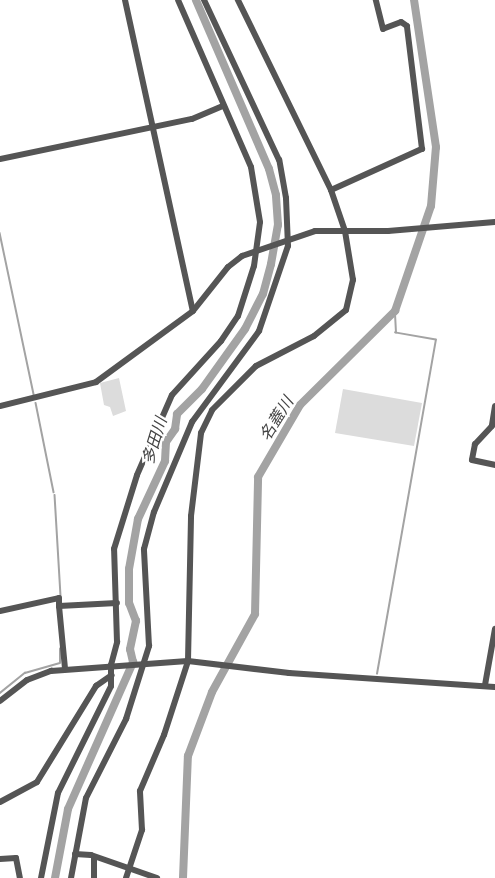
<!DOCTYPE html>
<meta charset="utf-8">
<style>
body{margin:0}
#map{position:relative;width:495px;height:878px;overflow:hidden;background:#fff;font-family:Arial,"Noto Sans JP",sans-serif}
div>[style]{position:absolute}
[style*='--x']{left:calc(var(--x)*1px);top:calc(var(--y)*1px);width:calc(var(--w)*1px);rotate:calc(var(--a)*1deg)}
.green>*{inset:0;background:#dcdcdc}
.stream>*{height:1.5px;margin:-0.75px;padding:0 0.75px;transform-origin:0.75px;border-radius:0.75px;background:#a3a3a3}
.river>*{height:8px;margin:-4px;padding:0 4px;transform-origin:4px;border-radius:4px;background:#a3a3a3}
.minor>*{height:6px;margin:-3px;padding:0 3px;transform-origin:3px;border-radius:3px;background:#555}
span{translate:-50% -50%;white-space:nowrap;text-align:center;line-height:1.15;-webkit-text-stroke:4.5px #fff;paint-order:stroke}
.water-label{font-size:16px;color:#444;font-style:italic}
</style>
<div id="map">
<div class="green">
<i style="clip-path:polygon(119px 378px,126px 411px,113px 416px,110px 407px,104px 405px,100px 383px)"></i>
<i style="clip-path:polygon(343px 389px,422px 403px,414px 446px,335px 433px)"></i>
</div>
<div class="stream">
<i style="--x:0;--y:233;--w:165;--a:78.1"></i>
<i style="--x:36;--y:403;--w:91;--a:78.6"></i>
<i style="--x:55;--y:495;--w:102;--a:86.6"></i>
<i style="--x:377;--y:674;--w:339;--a:-80"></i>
<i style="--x:436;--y:340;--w:41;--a:-170.1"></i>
<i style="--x:396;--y:333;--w:22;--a:-93"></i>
<i style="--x:0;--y:693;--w:32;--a:-39"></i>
<i style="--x:25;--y:673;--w:36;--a:-16"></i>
<i style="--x:60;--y:663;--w:14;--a:-90"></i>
</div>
<div class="river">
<i style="--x:55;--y:878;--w:70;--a:-79.3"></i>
<i style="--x:68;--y:809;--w:161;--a:-66.1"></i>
<i style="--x:133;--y:662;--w:13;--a:-103"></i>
<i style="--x:130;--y:649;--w:29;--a:-78"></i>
<i style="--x:136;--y:621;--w:19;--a:-111"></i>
<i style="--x:129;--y:603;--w:34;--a:-90"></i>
<i style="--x:129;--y:569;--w:51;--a:-79.8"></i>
<i style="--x:138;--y:519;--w:64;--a:-65"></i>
<i style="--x:165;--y:461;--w:19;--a:-87"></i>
<i style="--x:166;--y:442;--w:16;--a:-55"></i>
<i style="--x:175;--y:429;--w:15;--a:-82"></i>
<i style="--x:177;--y:414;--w:35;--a:-45"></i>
<i style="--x:202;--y:389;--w:74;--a:-54.4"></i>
<i style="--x:245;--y:329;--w:39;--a:-63"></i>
<i style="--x:263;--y:294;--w:31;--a:-75"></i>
<i style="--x:271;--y:264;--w:40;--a:-80"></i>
<i style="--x:278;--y:225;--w:30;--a:-94"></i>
<i style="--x:276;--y:195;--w:27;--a:-105"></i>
<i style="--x:269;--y:169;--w:184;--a:-113.4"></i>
<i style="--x:183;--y:878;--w:122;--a:-87.7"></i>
<i style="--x:188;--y:756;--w:68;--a:-69.4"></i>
<i style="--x:212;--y:692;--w:89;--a:-61.1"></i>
<i style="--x:255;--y:614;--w:137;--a:-88.7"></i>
<i style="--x:258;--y:477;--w:83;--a:-59.7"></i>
<i style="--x:300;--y:405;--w:134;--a:-44.7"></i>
<i style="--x:395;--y:311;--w:111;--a:-71.1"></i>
<i style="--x:431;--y:206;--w:59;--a:-85.2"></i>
<i style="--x:436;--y:147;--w:149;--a:-98.5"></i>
</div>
<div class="minor">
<i style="--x:125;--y:0;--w:318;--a:77.7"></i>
<i style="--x:0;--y:159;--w:196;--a:-11.8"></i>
<i style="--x:192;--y:119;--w:34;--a:-23"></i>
<i style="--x:331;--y:190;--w:100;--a:-24.3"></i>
<i style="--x:422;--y:149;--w:124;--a:-97"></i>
<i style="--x:407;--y:26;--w:7;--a:-146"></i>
<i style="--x:401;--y:22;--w:19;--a:159"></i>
<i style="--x:383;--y:29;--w:30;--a:-104"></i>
<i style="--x:0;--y:406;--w:99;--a:-14"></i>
<i style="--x:96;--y:382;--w:120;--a:-36.2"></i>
<i style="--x:193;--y:311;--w:56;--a:-51.5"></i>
<i style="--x:228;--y:267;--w:18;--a:-38"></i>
<i style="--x:242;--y:256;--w:77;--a:-18.9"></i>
<i style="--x:315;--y:231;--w:73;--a:0"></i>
<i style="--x:388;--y:231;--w:107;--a:-4.8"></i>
<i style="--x:495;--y:406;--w:20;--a:99"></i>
<i style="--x:492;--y:426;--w:25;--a:133"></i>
<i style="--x:475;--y:444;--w:16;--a:101"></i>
<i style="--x:472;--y:460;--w:24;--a:12"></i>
<i style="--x:59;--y:606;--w:62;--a:84.5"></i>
<i style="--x:0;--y:611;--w:60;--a:-12.4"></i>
<i style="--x:59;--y:598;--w:8;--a:90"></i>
<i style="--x:59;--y:606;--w:58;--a:-3"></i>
<i style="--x:485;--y:685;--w:57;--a:-79.9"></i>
<i style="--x:0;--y:701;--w:34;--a:-38"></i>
<i style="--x:27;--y:680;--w:26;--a:-21"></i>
<i style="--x:51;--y:671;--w:137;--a:-4.2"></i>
<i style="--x:188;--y:661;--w:102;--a:6.8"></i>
<i style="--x:289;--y:673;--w:206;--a:3.9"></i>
<i style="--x:0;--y:802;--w:42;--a:-28.4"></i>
<i style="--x:37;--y:782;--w:113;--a:-58.4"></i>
<i style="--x:96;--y:686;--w:19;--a:-35"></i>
<i style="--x:75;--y:854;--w:16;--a:4"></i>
<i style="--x:91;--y:855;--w:70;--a:19.2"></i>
<i style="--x:94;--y:857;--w:21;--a:90"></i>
<i style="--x:0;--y:859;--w:16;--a:-4"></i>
<i style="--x:16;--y:858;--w:20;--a:79"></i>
<i style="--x:41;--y:878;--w:87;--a:-78.7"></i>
<i style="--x:58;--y:793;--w:119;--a:-63.6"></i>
<i style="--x:111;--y:686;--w:21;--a:-90"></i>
<i style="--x:111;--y:665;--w:24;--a:-75"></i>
<i style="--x:117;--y:642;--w:93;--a:-91.8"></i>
<i style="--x:114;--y:549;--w:77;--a:-72.7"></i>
<i style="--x:137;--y:475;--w:87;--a:-66.4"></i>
<i style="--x:172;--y:395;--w:73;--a:-47.8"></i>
<i style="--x:221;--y:341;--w:30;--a:-56"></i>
<i style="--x:238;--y:316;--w:52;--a:-72.3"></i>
<i style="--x:254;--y:266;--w:44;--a:-82.2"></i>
<i style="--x:260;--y:222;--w:56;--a:-99.3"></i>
<i style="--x:251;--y:167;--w:182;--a:-113.6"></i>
<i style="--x:71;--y:878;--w:81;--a:-79.4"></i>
<i style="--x:86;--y:798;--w:89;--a:-63.1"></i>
<i style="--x:126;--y:719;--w:77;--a:-72.5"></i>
<i style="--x:149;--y:646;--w:97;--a:-93"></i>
<i style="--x:144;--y:549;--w:38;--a:-75"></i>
<i style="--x:154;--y:512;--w:98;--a:-67.1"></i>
<i style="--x:192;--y:422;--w:113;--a:-53.6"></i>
<i style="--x:259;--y:331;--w:90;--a:-71.2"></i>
<i style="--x:288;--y:246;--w:48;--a:-92.4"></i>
<i style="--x:286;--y:198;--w:39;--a:-100"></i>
<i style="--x:279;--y:160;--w:177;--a:-115.1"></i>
<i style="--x:126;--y:878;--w:51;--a:-71.6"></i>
<i style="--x:142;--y:830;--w:39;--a:-93"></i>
<i style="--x:140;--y:791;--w:61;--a:-66.8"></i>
<i style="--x:164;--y:735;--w:78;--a:-72"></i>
<i style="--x:188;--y:661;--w:145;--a:-88.8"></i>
<i style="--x:191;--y:516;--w:84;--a:-83.1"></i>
<i style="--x:201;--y:433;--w:25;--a:-64"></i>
<i style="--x:212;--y:410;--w:62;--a:-45"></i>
<i style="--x:256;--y:366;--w:65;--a:-27.3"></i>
<i style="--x:314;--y:336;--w:41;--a:-39.1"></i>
<i style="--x:346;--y:310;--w:31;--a:-77"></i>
<i style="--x:353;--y:280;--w:50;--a:-99.3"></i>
<i style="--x:345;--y:231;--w:43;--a:-108.9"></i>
<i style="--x:331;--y:190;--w:212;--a:-116.1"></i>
</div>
<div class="water-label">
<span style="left:277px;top:419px;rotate:-58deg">名蓋川</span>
<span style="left:155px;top:441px;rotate:-73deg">多田川</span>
</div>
</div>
